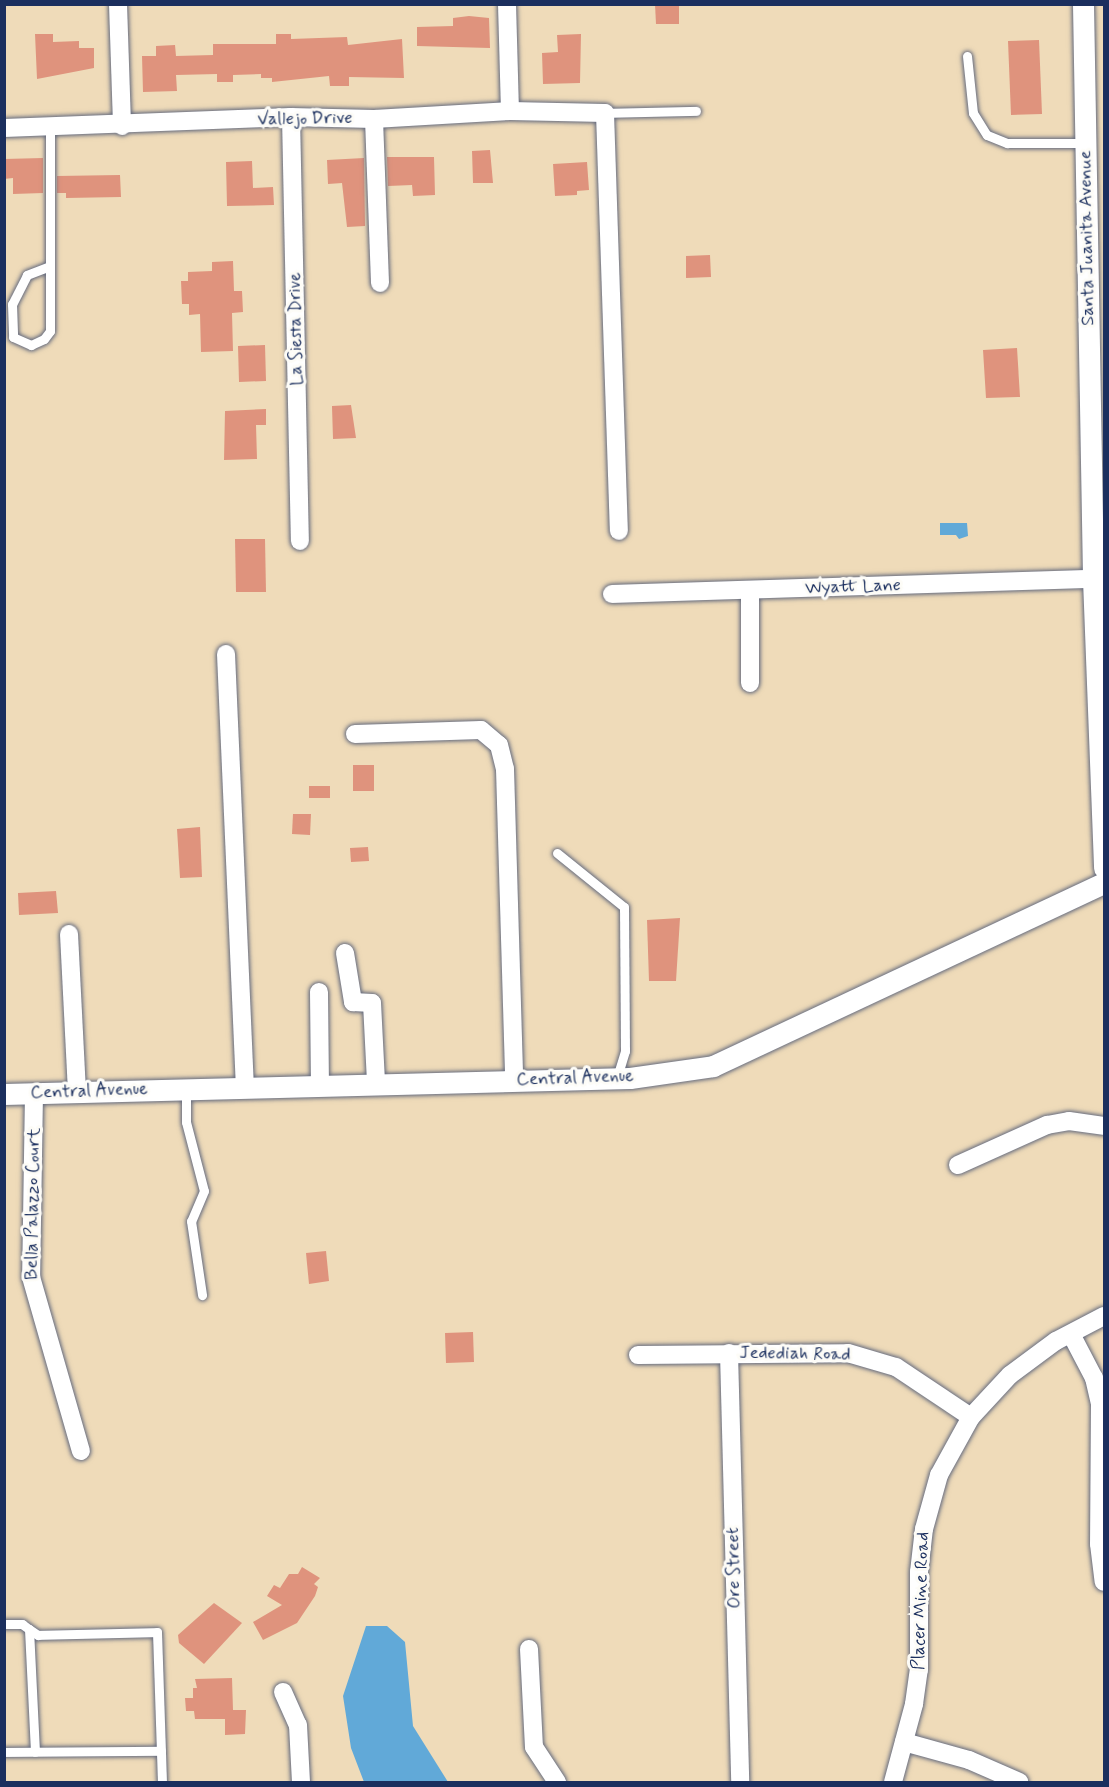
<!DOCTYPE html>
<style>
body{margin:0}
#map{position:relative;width:1109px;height:1787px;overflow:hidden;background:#efdbb9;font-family:Mynerve,sans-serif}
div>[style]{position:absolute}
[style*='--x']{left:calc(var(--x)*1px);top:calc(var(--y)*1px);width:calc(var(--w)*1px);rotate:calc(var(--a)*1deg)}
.water>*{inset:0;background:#61a9d8}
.building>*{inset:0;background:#df937d}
.roads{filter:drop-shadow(0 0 2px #656b7e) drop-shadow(0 0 2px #656b7e)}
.service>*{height:9px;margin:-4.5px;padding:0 4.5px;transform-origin:4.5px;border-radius:4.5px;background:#fff}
.minor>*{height:18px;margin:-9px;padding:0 9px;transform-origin:9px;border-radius:9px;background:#fff}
.tertiary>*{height:21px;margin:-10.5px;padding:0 10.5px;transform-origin:10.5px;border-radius:10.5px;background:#fff}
span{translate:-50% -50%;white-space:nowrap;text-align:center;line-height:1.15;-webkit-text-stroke:6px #fdfcf7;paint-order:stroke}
.street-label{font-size:18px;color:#1b2f5e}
.frame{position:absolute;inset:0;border:6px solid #1b2f5e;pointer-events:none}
</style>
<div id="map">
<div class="water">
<i style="clip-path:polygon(940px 523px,967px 523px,968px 536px,959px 539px,956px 535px,940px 535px)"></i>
<i style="clip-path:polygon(366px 1626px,387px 1626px,405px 1642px,413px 1726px,448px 1782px,364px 1782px,351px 1748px,343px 1696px)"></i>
</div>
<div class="building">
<i style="clip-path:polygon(655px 4px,679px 4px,679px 24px,656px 24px)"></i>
<i style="clip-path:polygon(469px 16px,489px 18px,490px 48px,417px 46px,417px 27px,453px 26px,453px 18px)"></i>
<i style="clip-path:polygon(35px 34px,53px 34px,53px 42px,79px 41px,79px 48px,94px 48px,94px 68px,37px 79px)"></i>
<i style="clip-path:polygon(276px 34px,291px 34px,291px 39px,347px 37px,348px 45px,402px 39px,404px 78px,349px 77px,349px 86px,330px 86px,329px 76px,272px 82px,272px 78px,261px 78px,261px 74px,233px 75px,233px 82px,217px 82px,217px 74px,176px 75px,177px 91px,143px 92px,142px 56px,156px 56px,156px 46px,175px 45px,176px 56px,213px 55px,213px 44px,276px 44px)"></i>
<i style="clip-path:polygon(581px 34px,580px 83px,543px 84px,542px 53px,558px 52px,557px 35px)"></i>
<i style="clip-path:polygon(1039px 40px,1042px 114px,1011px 115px,1008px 41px)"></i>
<i style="clip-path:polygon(490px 150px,493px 183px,473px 183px,472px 151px)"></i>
<i style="clip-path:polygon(387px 157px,434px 157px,435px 195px,413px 196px,412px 185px,388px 186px)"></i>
<i style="clip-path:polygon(43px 158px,43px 193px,13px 194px,13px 178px,4px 179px,4px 159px)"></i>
<i style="clip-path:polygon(364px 158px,365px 226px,347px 227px,342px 183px,328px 184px,327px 160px)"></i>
<i style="clip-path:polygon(252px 161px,253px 188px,273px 187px,274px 205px,227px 206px,226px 162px)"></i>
<i style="clip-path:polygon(587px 162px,589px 190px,577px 191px,577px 195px,555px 196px,553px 164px)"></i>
<i style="clip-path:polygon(120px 175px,121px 197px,66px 198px,66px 193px,57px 193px,57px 176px)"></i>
<i style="clip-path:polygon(710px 255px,711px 277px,686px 278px,686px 256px)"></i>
<i style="clip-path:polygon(233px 261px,234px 291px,242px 291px,243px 312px,232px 313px,233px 351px,201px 352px,200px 314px,189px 315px,189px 304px,182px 304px,181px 281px,188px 281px,188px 272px,212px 271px,212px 262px)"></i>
<i style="clip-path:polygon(265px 345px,266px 381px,239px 382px,238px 346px)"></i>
<i style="clip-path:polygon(1017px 348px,1020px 397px,986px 398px,983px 350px)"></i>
<i style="clip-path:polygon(351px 405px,356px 438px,333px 439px,332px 406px)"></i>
<i style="clip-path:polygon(266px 409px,266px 425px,256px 425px,257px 459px,224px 460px,225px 411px)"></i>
<i style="clip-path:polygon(235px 539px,265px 539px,266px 592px,236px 592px)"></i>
<i style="clip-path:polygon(353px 765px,374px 765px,374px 791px,353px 791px)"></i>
<i style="clip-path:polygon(309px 786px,330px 786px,330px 798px,309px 798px)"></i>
<i style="clip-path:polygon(293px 814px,311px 814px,310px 835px,292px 834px)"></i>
<i style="clip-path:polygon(200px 827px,202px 877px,180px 878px,177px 829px)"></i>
<i style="clip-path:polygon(368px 847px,369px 861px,351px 862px,350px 848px)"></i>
<i style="clip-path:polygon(56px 891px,58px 913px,19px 915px,18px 893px)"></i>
<i style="clip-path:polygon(680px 918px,676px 981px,649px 981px,647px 920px)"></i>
<i style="clip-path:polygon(326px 1251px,329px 1281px,309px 1284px,306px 1253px)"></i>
<i style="clip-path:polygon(473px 1332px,474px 1362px,446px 1363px,445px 1333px)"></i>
<i style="clip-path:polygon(302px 1567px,320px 1578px,314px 1584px,318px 1587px,315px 1596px,297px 1623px,263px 1640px,253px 1622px,282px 1605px,267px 1596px,274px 1585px,280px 1588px,289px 1574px,298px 1574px)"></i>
<i style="clip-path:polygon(214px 1603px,242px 1623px,204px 1664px,179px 1643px,178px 1635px)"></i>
<i style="clip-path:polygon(232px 1678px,233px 1710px,246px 1710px,245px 1734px,225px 1735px,225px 1719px,195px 1719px,194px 1711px,186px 1711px,185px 1698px,193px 1698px,193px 1688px,197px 1688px,195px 1679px)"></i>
</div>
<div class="roads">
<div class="service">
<i style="--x:967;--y:56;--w:57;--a:84"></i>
<i style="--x:973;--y:113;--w:26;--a:58"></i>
<i style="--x:987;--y:135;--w:22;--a:22"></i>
<i style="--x:1007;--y:143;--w:78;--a:0"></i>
<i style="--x:605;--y:113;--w:91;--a:-1.3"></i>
<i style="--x:50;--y:266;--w:25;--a:159"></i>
<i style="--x:27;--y:275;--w:33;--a:117"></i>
<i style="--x:12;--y:304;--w:33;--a:88"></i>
<i style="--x:13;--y:337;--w:20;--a:24"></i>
<i style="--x:31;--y:345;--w:14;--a:-25"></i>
<i style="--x:44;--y:339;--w:10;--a:-53"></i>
<i style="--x:50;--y:331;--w:204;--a:-90"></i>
<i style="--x:557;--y:853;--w:86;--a:38.9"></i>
<i style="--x:624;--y:907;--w:144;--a:89.6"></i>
<i style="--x:625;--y:1051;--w:28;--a:107"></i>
<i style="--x:186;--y:1088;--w:34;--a:90"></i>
<i style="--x:186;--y:1122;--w:71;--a:75.4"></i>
<i style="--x:204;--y:1191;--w:33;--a:113"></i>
<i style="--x:191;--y:1221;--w:75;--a:81.5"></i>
<i style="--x:4;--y:1624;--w:18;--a:0"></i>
<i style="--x:22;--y:1624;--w:9;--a:36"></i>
<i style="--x:29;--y:1629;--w:123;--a:87.2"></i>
<i style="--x:29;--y:1629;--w:11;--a:34"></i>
<i style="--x:38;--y:1635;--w:119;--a:-1.4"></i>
<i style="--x:157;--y:1632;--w:150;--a:88.1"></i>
<i style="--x:4;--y:1752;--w:157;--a:-0.4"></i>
</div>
<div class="minor">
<i style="--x:118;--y:4;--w:122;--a:88.1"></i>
<i style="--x:507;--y:4;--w:107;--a:88.4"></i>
<i style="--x:291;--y:117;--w:424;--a:88.8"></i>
<i style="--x:374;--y:119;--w:164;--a:87.9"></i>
<i style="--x:4;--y:128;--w:287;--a:-2.2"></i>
<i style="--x:291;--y:117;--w:83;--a:1.4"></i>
<i style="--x:374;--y:119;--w:136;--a:-3.4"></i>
<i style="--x:510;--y:111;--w:95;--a:1.2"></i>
<i style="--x:605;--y:113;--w:418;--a:88.1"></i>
<i style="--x:750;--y:590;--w:93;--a:90"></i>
<i style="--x:612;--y:594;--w:481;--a:-1.8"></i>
<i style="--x:226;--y:654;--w:432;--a:87.5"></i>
<i style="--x:355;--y:734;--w:126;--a:-1.8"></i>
<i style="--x:481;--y:730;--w:23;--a:40"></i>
<i style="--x:499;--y:745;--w:25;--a:76"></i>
<i style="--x:505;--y:769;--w:311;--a:88.3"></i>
<i style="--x:69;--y:934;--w:158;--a:87.1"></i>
<i style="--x:345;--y:953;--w:50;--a:80.7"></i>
<i style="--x:353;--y:1002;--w:19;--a:3"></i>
<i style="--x:372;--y:1003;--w:80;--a:87.1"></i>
<i style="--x:319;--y:992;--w:93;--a:89.4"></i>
<i style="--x:34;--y:1093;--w:184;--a:90.9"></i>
<i style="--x:31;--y:1277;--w:181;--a:74"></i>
<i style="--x:958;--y:1165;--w:98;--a:-24.2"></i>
<i style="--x:1047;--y:1125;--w:22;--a:-10"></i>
<i style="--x:1069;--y:1121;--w:35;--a:8"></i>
<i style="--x:1071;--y:1334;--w:50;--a:62.4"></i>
<i style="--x:1094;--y:1378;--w:26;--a:77"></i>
<i style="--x:1100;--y:1403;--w:141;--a:90.4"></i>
<i style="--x:1099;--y:1544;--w:38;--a:83"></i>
<i style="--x:729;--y:1353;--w:429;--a:88.5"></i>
<i style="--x:638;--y:1355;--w:210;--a:-0.5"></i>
<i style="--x:848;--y:1353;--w:50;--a:16.3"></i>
<i style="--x:896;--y:1367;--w:90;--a:33.7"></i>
<i style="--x:529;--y:1649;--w:98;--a:87.1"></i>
<i style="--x:534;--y:1747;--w:42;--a:56.7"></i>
<i style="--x:283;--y:1692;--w:36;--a:66"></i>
<i style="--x:298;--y:1725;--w:57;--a:87"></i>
<i style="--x:904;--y:1742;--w:67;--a:15.5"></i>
<i style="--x:969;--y:1760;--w:55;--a:23.7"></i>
<i style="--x:893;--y:1782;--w:81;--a:-74.9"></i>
<i style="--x:914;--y:1704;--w:34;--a:-82"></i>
<i style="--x:919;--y:1670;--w:98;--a:-90"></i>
<i style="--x:919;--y:1572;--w:43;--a:-83.4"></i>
<i style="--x:924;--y:1529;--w:56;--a:-74.5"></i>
<i style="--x:939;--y:1475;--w:66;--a:-61.1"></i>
<i style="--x:971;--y:1417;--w:57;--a:-47.1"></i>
<i style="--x:1010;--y:1375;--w:57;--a:-36.5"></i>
<i style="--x:1056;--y:1341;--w:54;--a:-27.5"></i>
</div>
<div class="tertiary">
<i style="--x:1083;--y:4;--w:575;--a:89"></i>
<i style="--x:1093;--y:579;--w:289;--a:87.8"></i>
<i style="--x:4;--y:1094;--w:626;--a:-1.46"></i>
<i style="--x:630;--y:1078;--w:84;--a:-8.2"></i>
<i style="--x:713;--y:1066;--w:432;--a:-25.1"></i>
</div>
</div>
<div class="street-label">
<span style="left:305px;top:119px;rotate:-1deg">Vallejo Drive</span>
<span style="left:1087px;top:238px;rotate:-91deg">Santa Juanita Avenue</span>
<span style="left:296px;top:329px;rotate:-91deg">La Siesta Drive</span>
<span style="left:853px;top:587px;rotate:-2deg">Wyatt Lane</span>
<span style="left:575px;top:1078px;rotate:-2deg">Central Avenue</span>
<span style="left:89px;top:1091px;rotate:-2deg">Central Avenue</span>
<span style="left:33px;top:1204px;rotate:-89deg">Bella Palazzo Court</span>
<span style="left:795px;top:1354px;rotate:1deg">Jedediah Road</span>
<span style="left:734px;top:1568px;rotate:-91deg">Ore Street</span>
<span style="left:921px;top:1601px;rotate:-88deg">Placer Mine Road</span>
</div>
<div class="frame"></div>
</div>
